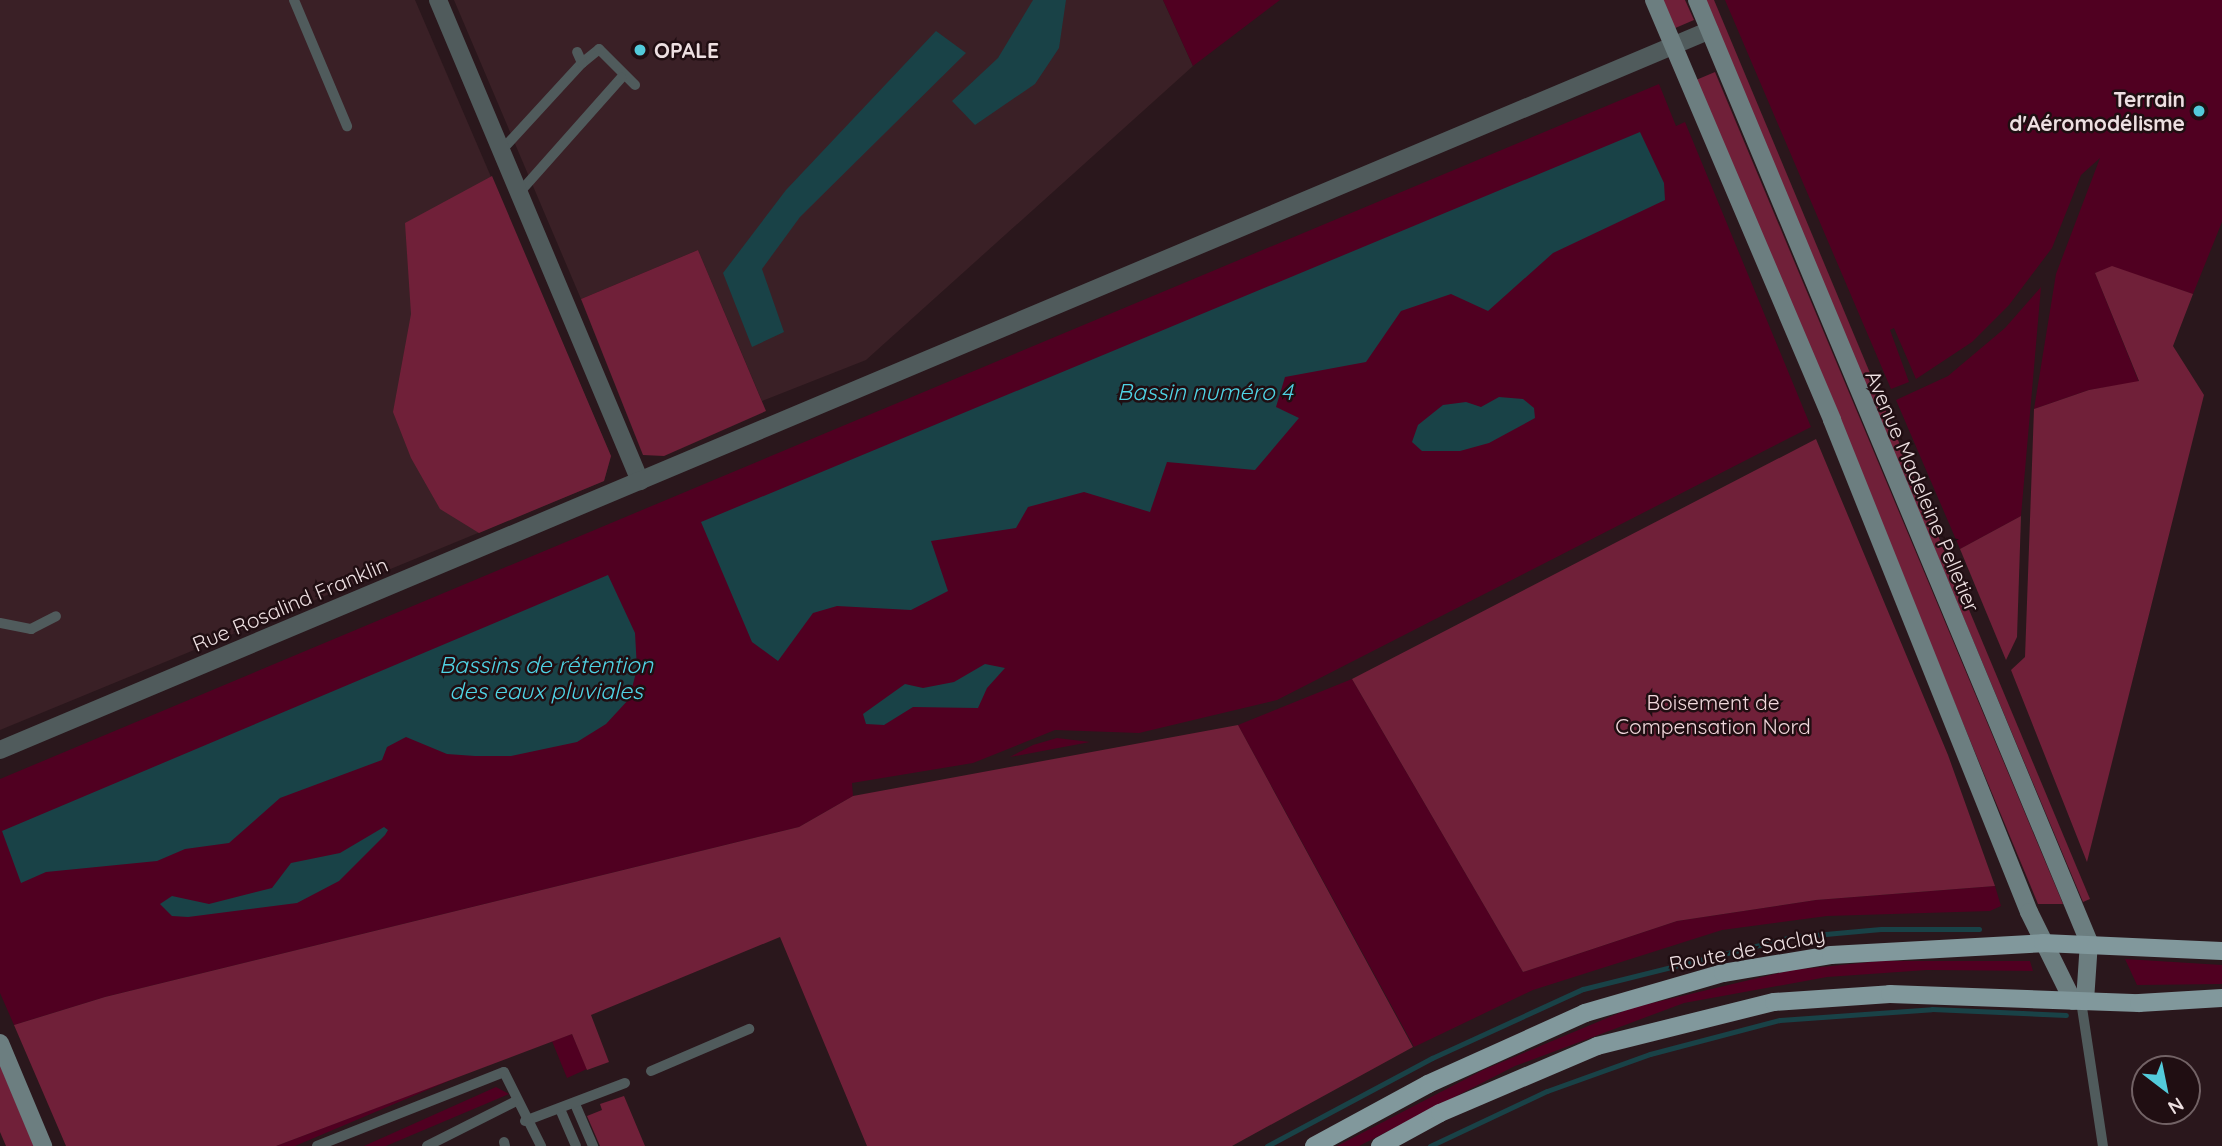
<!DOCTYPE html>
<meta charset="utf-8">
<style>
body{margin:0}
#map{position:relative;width:2222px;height:1146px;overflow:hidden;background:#2a171c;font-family:Quicksand,sans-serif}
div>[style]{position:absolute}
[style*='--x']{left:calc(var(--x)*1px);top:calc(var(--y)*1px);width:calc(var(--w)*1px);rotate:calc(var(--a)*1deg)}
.built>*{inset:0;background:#3a2026}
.green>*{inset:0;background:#500021}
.forest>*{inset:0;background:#702039}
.water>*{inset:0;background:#194247}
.stream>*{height:5px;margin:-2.5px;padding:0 2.5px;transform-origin:2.5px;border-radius:2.5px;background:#194247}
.lane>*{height:10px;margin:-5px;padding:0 5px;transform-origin:5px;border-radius:5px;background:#505b5c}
.street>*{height:18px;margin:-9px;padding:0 9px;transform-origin:9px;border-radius:9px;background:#505b5c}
.secondary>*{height:18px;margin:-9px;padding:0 9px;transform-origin:9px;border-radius:9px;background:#6c7e80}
.primary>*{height:18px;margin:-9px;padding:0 9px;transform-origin:9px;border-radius:9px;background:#81989c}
.dots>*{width:19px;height:19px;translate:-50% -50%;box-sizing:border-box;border:4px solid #200e12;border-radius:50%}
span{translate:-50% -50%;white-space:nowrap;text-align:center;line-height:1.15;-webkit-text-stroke:5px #200e12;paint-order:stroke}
.poi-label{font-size:21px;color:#eddfe1;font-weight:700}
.left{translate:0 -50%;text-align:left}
.right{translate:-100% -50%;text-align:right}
.street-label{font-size:21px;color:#eddfe1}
.park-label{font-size:21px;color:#f1d8dc}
.water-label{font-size:23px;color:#4fd3e4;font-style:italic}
.north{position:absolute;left:2131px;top:1055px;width:70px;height:70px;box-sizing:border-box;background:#200e12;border:2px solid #726265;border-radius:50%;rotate:148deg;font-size:19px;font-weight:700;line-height:28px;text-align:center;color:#eddfe1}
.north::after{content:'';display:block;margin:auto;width:24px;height:32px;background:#53cbdb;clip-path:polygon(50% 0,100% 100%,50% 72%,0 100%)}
</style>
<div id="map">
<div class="built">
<i style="clip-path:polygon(0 0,415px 0,611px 456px,604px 481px,0 730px)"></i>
<i style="clip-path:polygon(454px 0,1163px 0,1193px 66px,866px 360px,762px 401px,698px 250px,581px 299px)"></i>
</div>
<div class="green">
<i style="clip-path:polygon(1163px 0,1280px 0,1193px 66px)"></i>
<i style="clip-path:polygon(1725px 0,2222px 0,2222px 222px,2193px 294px,2112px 267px,2095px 273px,2139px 382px,2089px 390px,2034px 409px,2056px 274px,2100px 158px,2081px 175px,2052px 248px,2009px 305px,1972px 342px,1916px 379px,1894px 328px,1890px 330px,1909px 382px,1891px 389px)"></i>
<i style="clip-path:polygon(1659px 84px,1676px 126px,1685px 122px,1811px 427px,1277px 700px,1139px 733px,1055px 730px,973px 763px,852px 783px,853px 796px,799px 827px,105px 997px,14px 1025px,0 993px,0 779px)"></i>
<i style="clip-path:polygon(2041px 287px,2021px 516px,1960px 549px,1896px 400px,1948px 376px,2005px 328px)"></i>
<i style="clip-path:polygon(1352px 679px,1523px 972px,1677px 921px,1816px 900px,1995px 886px,2001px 906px,1990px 911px,1827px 916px,1722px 930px,1533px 990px,1414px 1047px,1238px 725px)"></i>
<i style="clip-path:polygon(1057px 738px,1090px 742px,1010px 757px,1033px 745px)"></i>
<i style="clip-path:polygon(2125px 959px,2222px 965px,2222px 984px,2137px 985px)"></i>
<i style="clip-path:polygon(1880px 961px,2030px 961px,2033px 971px,1927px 970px,1827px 977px,1684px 1003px,1515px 1066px,1359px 1146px,1337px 1146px,1483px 1070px,1631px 1008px,1792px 970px)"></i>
<i style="clip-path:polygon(572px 1034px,587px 1069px,567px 1078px,552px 1041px)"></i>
<i style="clip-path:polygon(465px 1074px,295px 1146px,276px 1146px)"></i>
<i style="clip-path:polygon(496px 1087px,509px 1094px,386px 1146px,364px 1146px)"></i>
</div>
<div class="forest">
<i style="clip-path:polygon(1661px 0,1685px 0,1694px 20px,1673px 29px)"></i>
<i style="clip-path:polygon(1704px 0,1714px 0,2090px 899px,2083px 902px)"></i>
<i style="clip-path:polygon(1715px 72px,2063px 904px,2038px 904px,1696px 80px)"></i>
<i style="clip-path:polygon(492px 176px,611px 456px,604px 481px,479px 533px,440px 509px,411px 458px,393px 412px,411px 314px,405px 223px)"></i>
<i style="clip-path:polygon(698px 250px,766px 411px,664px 456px,643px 455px,581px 299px)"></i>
<i style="clip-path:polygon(2112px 266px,2193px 294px,2173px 346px,2204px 395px,2087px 862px,2011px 670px,2025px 657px,2034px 409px,2089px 390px,2139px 381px,2095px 273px)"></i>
<i style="clip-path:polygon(1816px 439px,1948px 755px,1995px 886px,1816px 900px,1677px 921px,1523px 972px,1352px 679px)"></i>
<i style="clip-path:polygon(2021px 516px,2017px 637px,2006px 660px,1960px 549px)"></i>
<i style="clip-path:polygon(1238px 725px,1413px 1047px,1232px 1146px,867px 1146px,780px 937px,591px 1015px,609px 1062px,587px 1070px,572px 1034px,276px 1146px,66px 1146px,14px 1025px,105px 997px,799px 827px,853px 796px)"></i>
<i style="clip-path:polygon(0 1065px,34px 1146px,6px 1146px,0 1132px)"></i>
<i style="clip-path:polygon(624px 1096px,645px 1146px,600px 1146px,587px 1116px,602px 1110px,600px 1104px)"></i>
</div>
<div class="water">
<i style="clip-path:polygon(1033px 0,1066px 0,1059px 48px,1035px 84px,975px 125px,952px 101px,998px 58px)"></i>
<i style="clip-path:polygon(936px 31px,966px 53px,800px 217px,762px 269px,784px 332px,752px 347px,723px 273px,786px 190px)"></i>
<i style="clip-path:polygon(1640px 132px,1664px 183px,1665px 200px,1553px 253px,1488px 311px,1451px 294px,1401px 311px,1366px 362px,1285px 377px,1276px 407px,1299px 418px,1255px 470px,1167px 462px,1150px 512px,1084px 492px,1028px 507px,1016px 528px,931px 541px,948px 591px,911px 610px,837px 606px,813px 613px,778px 661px,752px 642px,701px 522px)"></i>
<i style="clip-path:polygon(1499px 397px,1523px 399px,1534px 408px,1535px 418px,1489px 443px,1460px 451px,1422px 451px,1412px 442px,1418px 425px,1443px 405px,1466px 402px,1481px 407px)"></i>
<i style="clip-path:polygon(608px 575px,635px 633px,637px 669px,629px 699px,606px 724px,577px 742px,511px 756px,475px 756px,447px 754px,406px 737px,387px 747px,382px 760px,280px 798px,229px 843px,185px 849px,157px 861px,46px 872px,21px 883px,2px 831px)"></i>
<i style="clip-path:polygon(985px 664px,1005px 668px,987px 688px,978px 708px,913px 707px,884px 725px,866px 724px,863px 714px,905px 684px,923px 688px,954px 682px)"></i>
<i style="clip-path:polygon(384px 827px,388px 830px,385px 835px,339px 881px,297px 903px,188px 917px,172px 916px,160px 904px,172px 896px,209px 904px,272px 888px,291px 863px,340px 853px)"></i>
</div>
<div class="stream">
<i style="--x:1267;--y:1146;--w:187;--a:-28.1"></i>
<i style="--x:1432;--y:1058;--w:166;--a:-24.6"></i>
<i style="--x:1583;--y:989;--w:215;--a:-14"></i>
<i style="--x:1792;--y:937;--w:89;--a:-5.1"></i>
<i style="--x:1881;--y:929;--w:98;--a:0"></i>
<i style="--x:1430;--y:1146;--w:129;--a:-25.2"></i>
<i style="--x:1547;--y:1091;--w:109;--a:-19.8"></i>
<i style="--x:1650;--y:1054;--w:134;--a:-14.7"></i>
<i style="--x:1780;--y:1020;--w:152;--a:-4.1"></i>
<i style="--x:1932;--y:1009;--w:134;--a:2.6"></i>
</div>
<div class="lane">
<i style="--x:294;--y:0;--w:137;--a:67.2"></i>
<i style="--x:582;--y:63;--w:22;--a:-39"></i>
<i style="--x:599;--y:49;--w:51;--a:45"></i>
<i style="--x:501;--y:151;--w:120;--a:-47.4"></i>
<i style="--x:582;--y:63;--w:12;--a:-114"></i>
<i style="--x:519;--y:193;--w:154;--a:-48.4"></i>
<i style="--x:0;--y:623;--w:32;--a:11"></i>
<i style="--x:31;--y:629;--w:28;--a:-27"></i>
<i style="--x:2081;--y:1001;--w:147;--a:81.4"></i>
<i style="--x:651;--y:1071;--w:107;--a:-23.2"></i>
<i style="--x:575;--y:1104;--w:46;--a:66.8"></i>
<i style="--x:560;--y:1109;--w:40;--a:66.6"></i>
<i style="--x:525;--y:1121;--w:107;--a:-20.8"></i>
<i style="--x:504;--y:1142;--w:4;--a:76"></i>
<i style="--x:317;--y:1146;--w:201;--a:-21.6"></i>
<i style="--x:504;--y:1072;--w:83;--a:63.4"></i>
<i style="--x:427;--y:1146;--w:100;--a:-26.8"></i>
</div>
<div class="street">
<i style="--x:438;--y:0;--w:522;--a:67.22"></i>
<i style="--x:0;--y:750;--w:1855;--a:-22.83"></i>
</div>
<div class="secondary">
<i style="--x:1654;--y:0;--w:456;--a:67"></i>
<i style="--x:1832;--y:420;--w:530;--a:68.18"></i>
<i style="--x:2029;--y:912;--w:99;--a:63.7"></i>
<i style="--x:1697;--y:0;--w:1020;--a:67.41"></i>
<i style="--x:2089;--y:942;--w:59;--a:93.9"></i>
<i style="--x:0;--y:1043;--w:112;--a:67.3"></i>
</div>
<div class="primary">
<i style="--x:1314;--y:1146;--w:130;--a:-28.5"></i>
<i style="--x:1428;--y:1084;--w:172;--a:-24.3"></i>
<i style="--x:1585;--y:1013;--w:144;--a:-16.2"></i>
<i style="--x:1723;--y:973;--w:109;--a:-9.5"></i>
<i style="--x:1831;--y:955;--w:212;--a:-3.2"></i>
<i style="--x:2043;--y:943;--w:179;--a:2.6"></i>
<i style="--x:1380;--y:1146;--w:68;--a:-28.8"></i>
<i style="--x:1440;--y:1113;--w:171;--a:-23.1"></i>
<i style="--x:1597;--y:1046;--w:182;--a:-14"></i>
<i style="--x:1774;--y:1002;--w:116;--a:-3.9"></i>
<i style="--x:1890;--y:994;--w:249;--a:2.1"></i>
<i style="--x:2139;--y:1003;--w:83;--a:-3.4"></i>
</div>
<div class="dots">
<i style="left:640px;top:50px;background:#53cbdb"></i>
<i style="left:2199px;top:111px;background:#53cbdb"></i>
</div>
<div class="poi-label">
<span class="left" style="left:654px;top:50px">OPALE</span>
<span class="right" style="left:2185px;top:111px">Terrain<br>d'Aéromodélisme</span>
</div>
<div class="street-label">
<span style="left:1923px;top:491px;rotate:67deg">Avenue Madeleine Pelletier</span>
<span style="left:290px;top:604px;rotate:-23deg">Rue Rosalind Franklin</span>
<span style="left:1747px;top:949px;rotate:-11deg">Route de Saclay</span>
</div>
<div class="park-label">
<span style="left:1713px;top:714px">Boisement de<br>Compensation Nord</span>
</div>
<div class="water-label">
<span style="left:1205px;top:392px">Bassin numéro 4</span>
<span style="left:546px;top:678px">Bassins de rétention<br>des eaux pluviales</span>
</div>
<div class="north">N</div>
</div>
